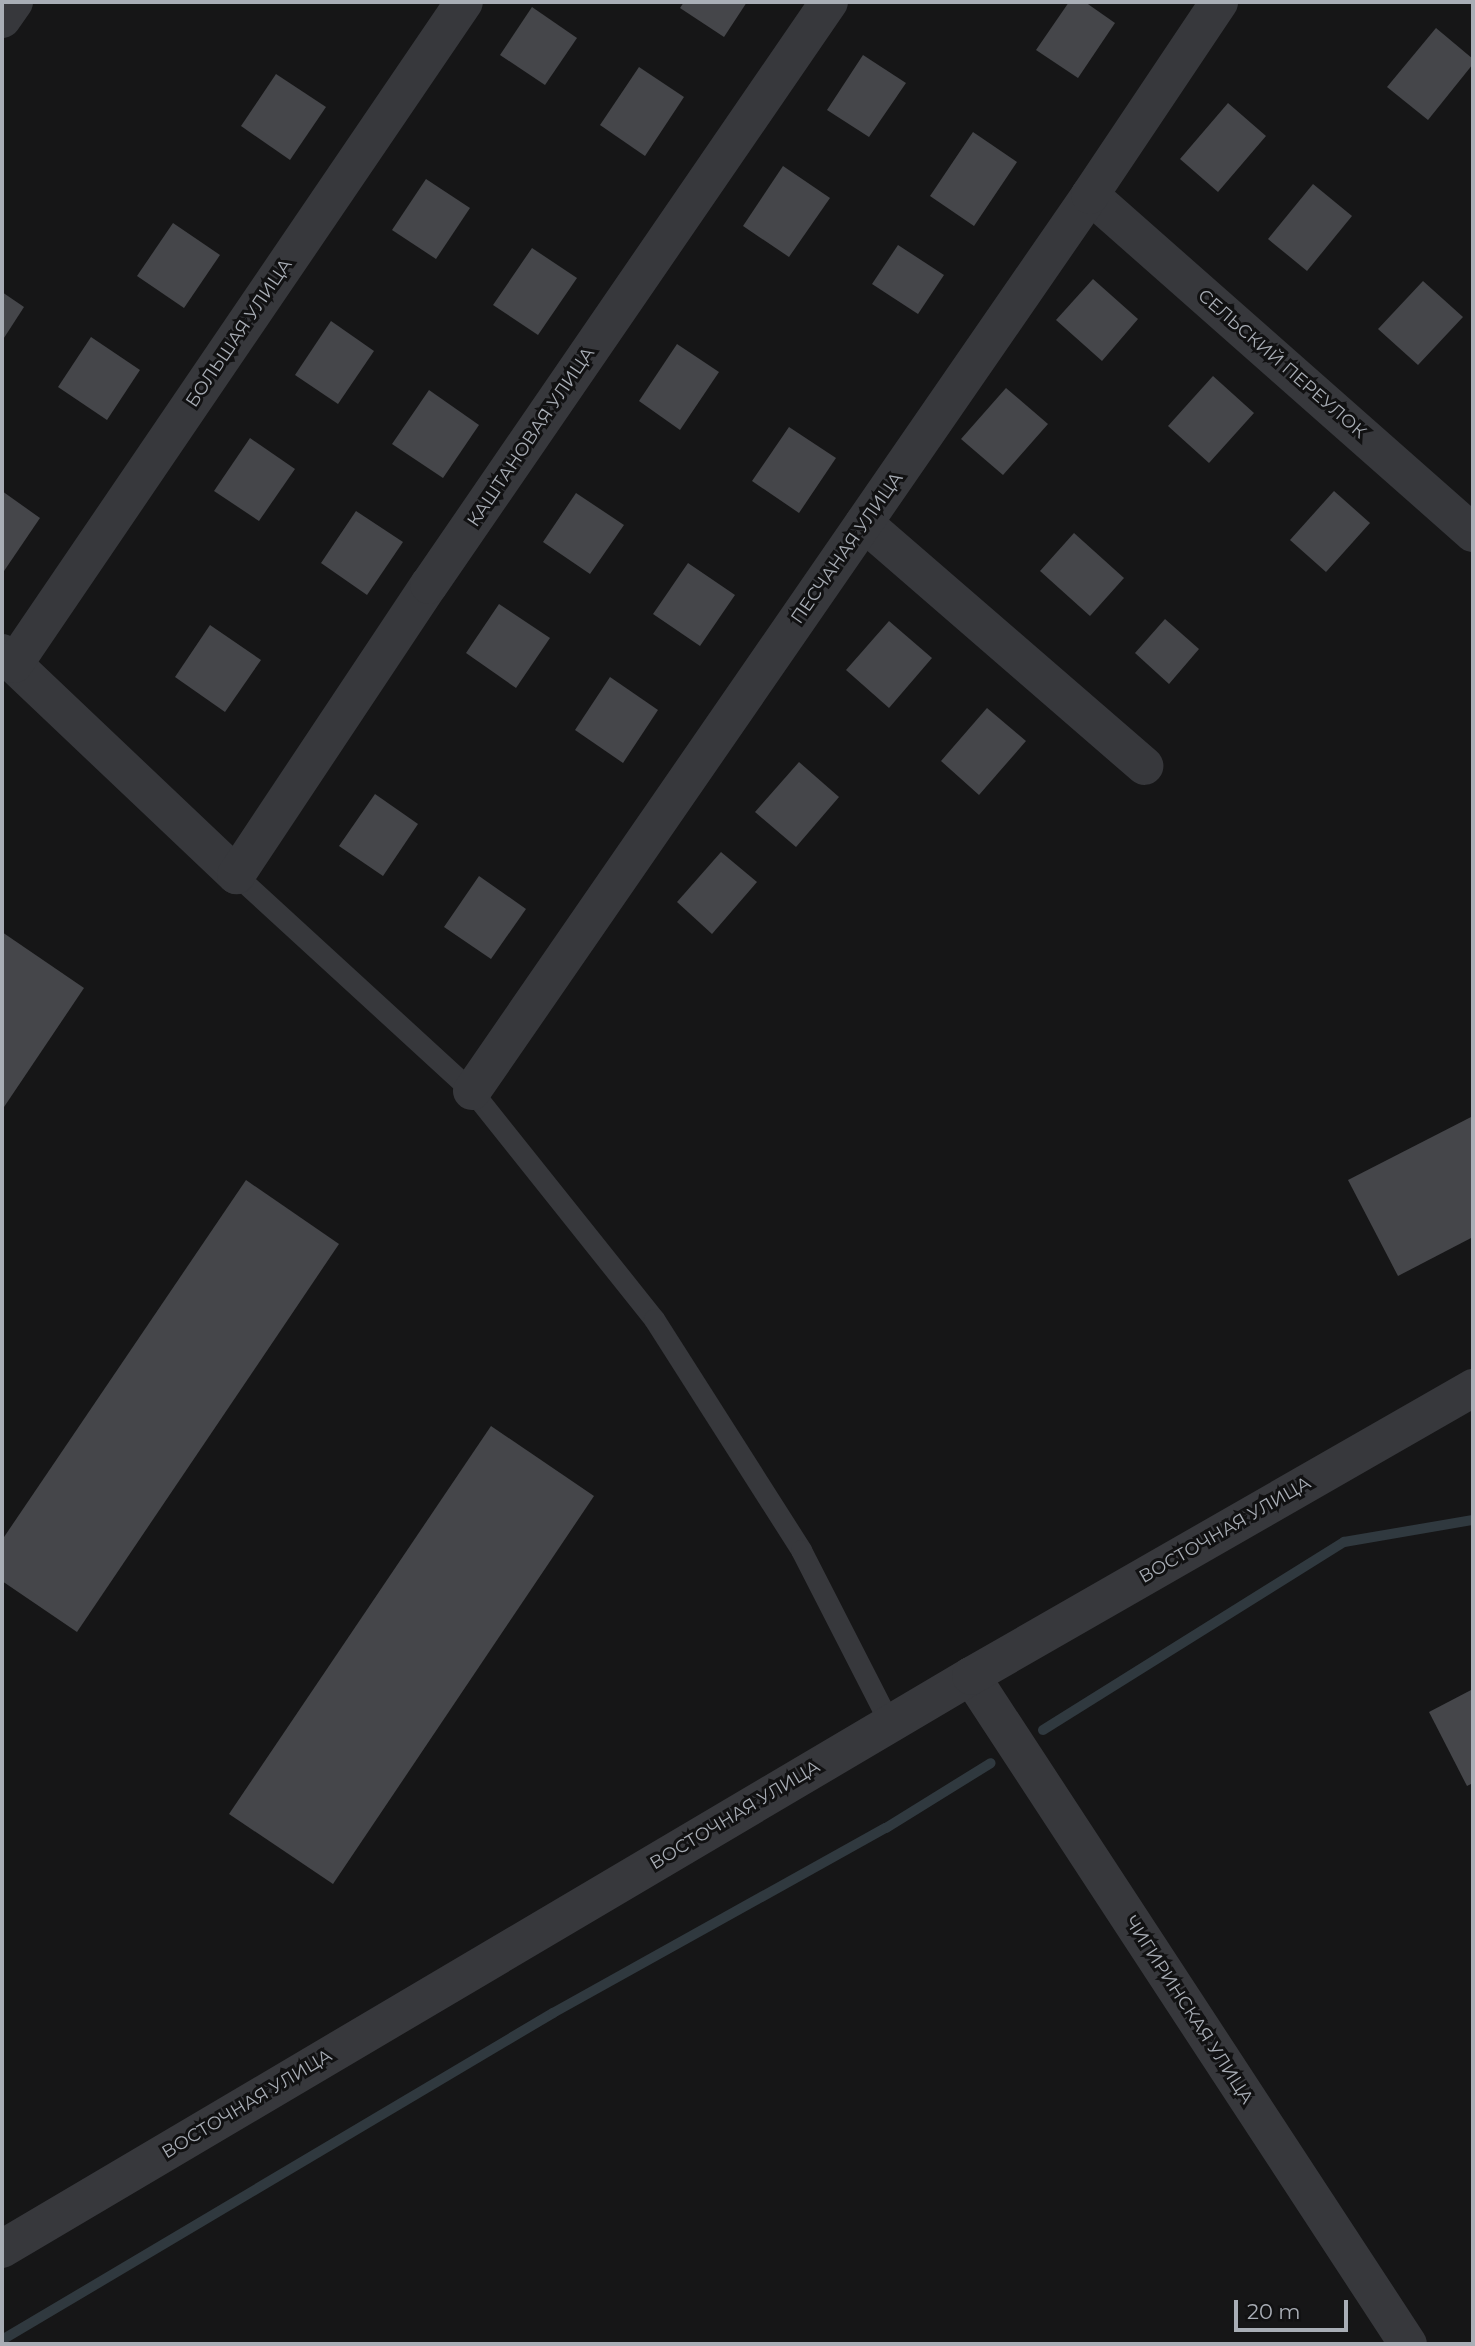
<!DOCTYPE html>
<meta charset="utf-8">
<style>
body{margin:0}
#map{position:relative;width:1475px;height:2346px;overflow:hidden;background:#161617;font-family:Montserrat,sans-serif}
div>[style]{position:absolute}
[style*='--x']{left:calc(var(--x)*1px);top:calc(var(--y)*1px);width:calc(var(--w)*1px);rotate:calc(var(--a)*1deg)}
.stream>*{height:10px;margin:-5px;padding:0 5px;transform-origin:5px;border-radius:5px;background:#30393f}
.building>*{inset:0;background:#45464a}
.service>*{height:21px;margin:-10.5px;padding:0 10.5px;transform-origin:10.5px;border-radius:10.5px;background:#37383c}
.minor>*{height:38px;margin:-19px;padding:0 19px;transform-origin:19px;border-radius:19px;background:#37383c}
span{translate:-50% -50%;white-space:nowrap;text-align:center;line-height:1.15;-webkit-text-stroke:6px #111112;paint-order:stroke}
.street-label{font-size:18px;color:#a9aeb6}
.frame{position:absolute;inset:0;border:4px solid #a9aeb6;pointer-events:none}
.scale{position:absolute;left:1234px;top:2300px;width:114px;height:32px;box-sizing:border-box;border:4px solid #a9aeb6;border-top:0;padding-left:9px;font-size:21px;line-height:24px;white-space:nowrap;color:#a9aeb6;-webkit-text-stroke:5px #111112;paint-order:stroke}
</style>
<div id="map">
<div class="stream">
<i style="--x:1043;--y:1730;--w:355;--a:-32"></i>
<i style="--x:1344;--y:1542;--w:131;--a:-9.7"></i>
<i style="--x:2;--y:2340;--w:641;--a:-30.69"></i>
<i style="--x:553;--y:2013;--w:381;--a:-29.1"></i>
<i style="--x:886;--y:1828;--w:123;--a:-31.8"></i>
</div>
<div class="building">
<i style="clip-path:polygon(684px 2px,747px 2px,724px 37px,680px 8px)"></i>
<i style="clip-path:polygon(1069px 2px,1085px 2px,1115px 23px,1078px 78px,1036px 50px)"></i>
<i style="clip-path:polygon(532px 7px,577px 38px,545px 85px,500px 55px)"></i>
<i style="clip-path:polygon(1436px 28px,1473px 59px,1473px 64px,1428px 120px,1387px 87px)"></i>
<i style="clip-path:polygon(863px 55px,906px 83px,869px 137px,827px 110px)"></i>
<i style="clip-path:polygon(639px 67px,684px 97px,645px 156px,600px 125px)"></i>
<i style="clip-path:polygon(276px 74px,326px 107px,290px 160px,241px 126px)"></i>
<i style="clip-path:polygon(1228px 103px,1266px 136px,1218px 192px,1180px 159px)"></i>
<i style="clip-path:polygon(973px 132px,1017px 162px,974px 226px,930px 196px)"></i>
<i style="clip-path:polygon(783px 166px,830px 198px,789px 257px,743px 226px)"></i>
<i style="clip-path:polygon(426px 179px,470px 208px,436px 259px,392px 230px)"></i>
<i style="clip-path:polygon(1313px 184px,1352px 216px,1307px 271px,1268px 239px)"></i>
<i style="clip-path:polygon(173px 223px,220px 255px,184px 308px,137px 276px)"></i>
<i style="clip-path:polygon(898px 245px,944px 275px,918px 314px,872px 284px)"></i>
<i style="clip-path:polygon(532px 248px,577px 278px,538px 335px,493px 305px)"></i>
<i style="clip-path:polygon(1093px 279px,1138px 319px,1102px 361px,1056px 320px)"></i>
<i style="clip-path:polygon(1423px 281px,1463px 317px,1418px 365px,1378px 329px)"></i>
<i style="clip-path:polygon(2px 292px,24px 307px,2px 341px)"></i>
<i style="clip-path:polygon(331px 321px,374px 351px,338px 404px,295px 375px)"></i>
<i style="clip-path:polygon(91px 337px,140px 370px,107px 420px,58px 387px)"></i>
<i style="clip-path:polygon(677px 344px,719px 372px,680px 430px,639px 401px)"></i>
<i style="clip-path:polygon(1213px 376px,1254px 413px,1209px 463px,1168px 426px)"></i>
<i style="clip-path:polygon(1006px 388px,1048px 424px,1003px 475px,961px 439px)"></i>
<i style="clip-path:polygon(429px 390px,479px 425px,443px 478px,392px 444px)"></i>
<i style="clip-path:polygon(789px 427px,836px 458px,799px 513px,752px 481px)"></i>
<i style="clip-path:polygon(250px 438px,295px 469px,259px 521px,214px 491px)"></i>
<i style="clip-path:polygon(2px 491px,40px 518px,2px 574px)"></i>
<i style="clip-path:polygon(1334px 491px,1370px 523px,1326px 572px,1290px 540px)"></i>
<i style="clip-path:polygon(576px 493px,624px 525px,590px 574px,543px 542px)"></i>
<i style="clip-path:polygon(356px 511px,403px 542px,367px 595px,321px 563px)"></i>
<i style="clip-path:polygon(1074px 533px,1124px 578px,1090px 616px,1040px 571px)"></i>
<i style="clip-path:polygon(688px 563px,735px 595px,700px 646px,653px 614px)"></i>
<i style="clip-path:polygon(499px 604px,550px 638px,516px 688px,466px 653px)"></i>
<i style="clip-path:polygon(1165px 619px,1199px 649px,1169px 684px,1135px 653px)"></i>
<i style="clip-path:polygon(889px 621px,932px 658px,889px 708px,846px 670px)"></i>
<i style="clip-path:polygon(210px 625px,261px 660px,225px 712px,175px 677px)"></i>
<i style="clip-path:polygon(610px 677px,658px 710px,623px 763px,575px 730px)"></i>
<i style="clip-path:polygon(987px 708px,1026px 741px,979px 795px,941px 761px)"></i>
<i style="clip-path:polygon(799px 762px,839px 797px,796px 847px,755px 812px)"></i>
<i style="clip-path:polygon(375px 794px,418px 824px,383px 876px,339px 846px)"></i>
<i style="clip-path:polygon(721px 852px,757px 882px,712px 934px,677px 902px)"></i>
<i style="clip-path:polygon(479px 876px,526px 909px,491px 959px,444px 927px)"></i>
<i style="clip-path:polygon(2px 932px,84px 988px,2px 1110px)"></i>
<i style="clip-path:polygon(1473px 1116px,1473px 1237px,1398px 1276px,1348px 1180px)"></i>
<i style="clip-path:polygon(246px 1180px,339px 1244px,77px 1632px,2px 1581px,2px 1540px)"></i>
<i style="clip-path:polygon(491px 1426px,594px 1496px,333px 1884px,229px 1814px)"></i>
<i style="clip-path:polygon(1473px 1689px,1473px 1783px,1467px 1786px,1429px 1712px)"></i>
</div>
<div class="service">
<i style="--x:236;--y:875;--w:320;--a:42.5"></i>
<i style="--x:472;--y:1091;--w:292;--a:51.4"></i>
<i style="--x:654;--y:1319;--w:274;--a:57.5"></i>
<i style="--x:801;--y:1550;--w:195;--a:62.9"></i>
</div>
<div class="minor">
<i style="--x:2;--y:19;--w:21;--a:-55"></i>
<i style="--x:1090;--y:195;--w:511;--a:41.43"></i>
<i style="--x:864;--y:523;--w:371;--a:40.9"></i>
<i style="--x:2;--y:653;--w:323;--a:43.5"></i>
<i style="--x:236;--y:875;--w:348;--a:-56.4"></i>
<i style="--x:429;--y:585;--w:707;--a:-55.55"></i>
<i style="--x:14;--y:664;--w:800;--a:-55.79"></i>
<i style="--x:472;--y:1091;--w:1088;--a:-55.4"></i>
<i style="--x:1090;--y:195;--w:232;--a:-56.2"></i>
<i style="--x:971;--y:1676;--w:798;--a:56.81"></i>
<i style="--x:2;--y:2249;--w:1126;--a:-30.6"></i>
<i style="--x:971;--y:1676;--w:579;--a:-29.84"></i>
</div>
<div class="street-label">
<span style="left:239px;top:333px;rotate:-56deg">БОЛЬШАЯ УЛИЦА</span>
<span style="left:1282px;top:364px;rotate:41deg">СЕЛЬСКИЙ ПЕРЕУЛОК</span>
<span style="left:531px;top:437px;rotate:-56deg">КАШТАНОВАЯ УЛИЦА</span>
<span style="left:847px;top:548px;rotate:-55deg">ПЕСЧАНАЯ УЛИЦА</span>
<span style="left:1225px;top:1530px;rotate:-30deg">ВОСТОЧНАЯ УЛИЦА</span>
<span style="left:735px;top:1815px;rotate:-31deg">ВОСТОЧНАЯ УЛИЦА</span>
<span style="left:1189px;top:2010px;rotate:57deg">ЧИГИРИНСКАЯ УЛИЦА</span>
<span style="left:247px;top:2104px;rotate:-31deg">ВОСТОЧНАЯ УЛИЦА</span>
</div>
<div class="frame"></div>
<div class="scale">20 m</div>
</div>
